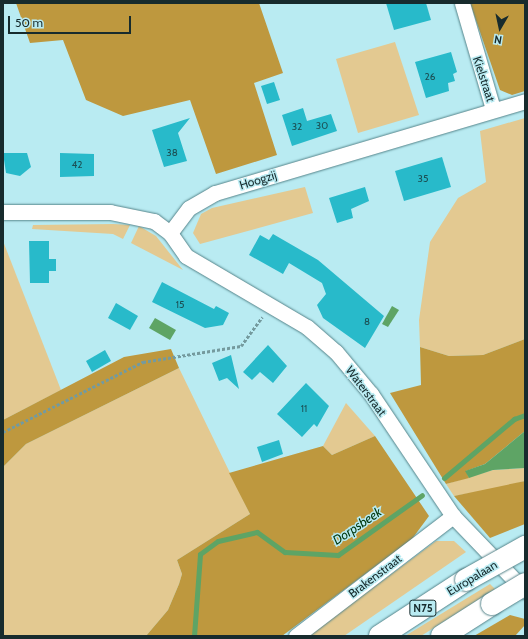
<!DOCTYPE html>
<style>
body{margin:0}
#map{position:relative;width:528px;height:639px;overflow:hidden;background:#b9ebf2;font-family:Cabin,sans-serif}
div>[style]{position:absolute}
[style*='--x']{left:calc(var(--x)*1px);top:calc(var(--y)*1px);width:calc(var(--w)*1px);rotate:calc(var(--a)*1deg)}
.green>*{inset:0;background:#e3c991}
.forest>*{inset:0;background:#be983e}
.water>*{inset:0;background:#5ea465}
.stream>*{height:5px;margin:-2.5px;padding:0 2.5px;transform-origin:2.5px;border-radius:2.5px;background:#5ea465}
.building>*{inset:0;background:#28baca}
.path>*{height:2.5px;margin-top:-1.25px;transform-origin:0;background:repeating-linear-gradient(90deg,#749a9e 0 3px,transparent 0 5px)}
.roads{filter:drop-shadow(0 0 1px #55848a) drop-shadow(0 0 1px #55848a)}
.street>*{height:15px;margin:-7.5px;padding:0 7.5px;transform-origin:7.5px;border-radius:7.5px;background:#fff}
.highway>*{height:22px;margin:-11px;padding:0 11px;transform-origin:11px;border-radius:11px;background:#fff}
.bridges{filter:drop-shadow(0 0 1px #55848a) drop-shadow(0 0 1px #55848a)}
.highway-bridge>*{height:22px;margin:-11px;padding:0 11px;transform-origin:11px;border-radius:11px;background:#fff}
span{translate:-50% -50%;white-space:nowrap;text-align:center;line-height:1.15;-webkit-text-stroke:3px #b9ebf2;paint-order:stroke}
.number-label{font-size:10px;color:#1b4f54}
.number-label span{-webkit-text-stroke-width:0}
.shield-label span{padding:1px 3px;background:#b9ebf2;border:1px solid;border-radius:3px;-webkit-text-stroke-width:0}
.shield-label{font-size:11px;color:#172b2d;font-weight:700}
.street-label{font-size:12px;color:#172b2d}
.water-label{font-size:13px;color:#01370d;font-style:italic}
.frame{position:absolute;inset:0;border:4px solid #172b2d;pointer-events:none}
.north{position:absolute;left:480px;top:8px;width:40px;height:40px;-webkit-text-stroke:3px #b9ebf2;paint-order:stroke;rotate:189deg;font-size:11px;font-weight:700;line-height:16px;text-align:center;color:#172b2d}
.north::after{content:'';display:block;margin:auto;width:14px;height:18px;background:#172b2d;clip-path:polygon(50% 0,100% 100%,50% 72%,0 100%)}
.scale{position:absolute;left:8px;top:16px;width:123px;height:18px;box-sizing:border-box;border:2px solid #172b2d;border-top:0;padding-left:5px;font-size:12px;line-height:14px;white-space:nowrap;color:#172b2d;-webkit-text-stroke:3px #b9ebf2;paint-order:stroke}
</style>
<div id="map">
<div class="green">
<i style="clip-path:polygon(395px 42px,419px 115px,358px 133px,336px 59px)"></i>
<i style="clip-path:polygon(525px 118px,525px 339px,483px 355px,449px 356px,420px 347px,419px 320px,430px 242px,458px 198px,486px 182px,480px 131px)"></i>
<i style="clip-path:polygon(305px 187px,313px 213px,200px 244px,193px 233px,201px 214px,212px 208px)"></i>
<i style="clip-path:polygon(33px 225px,113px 224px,130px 225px,123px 239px,113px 234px,32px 229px)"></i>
<i style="clip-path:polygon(139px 226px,156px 236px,183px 270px,131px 243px)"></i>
<i style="clip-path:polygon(3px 241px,61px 390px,3px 420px)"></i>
<i style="clip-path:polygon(179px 368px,250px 514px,177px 560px,182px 574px,179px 584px,168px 610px,146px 636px,3px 636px,3px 467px,26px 444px)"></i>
<i style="clip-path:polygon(346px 403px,375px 436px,332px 455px,323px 446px)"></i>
<i style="clip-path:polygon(525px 468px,525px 481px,494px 489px,454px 496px,446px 484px,493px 470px)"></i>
<i style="clip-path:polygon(436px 541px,454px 541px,466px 552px,344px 636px,308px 636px)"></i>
<i style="clip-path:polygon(490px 584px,495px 589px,421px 636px,405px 636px)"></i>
</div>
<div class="forest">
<i style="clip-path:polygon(16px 3px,259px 3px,283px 73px,254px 83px,277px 155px,216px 174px,190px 100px,123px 116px,86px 100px,63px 40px,30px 43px)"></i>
<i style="clip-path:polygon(470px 3px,525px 3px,525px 91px,512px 95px,500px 90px)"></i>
<i style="clip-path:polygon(525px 339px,525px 431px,485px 464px,466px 471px,469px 478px,446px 484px,390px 393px,421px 385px,420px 347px,449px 356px,483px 355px)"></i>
<i style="clip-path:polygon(171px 349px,179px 368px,26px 444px,3px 467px,3px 420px,124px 357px)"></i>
<i style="clip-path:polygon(375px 436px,429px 516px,412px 539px,282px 636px,146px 636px,168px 610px,179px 584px,182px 574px,177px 560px,250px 514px,229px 473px,323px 446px,332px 455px)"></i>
<i style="clip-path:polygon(525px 481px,525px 524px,490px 538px,454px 496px)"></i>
<i style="clip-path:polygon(510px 615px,525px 619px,525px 625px,515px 636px,474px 636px)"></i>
</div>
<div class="water">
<i style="clip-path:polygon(392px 306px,399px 310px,388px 327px,382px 324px)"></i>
<i style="clip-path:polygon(155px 318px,176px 330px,170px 340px,149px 328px)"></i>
<i style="clip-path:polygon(525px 431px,525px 468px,493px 470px,469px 478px,465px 471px,485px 464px)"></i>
</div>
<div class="stream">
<i style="--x:444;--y:478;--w:92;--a:-40.1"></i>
<i style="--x:514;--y:419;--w:12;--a:-20"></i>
<i style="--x:194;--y:636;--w:82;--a:-85.8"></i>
<i style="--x:200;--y:554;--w:22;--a:-36"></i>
<i style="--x:218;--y:541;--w:40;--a:-13"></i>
<i style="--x:257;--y:532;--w:34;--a:36"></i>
<i style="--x:285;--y:552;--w:53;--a:3.2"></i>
<i style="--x:338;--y:555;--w:103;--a:-35.5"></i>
</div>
<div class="building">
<i style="clip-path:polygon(386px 3px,426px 3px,431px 20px,394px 30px)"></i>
<i style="clip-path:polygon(451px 52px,457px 72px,453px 74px,455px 81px,448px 83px,449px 91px,426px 98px,415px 62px)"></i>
<i style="clip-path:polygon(274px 82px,280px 100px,267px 104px,261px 86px)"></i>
<i style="clip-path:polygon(303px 108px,307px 121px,331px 114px,337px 131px,292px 146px,282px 115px)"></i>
<i style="clip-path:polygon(190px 118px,178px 133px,187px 161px,164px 167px,152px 130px)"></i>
<i style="clip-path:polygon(3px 153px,27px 153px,31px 167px,20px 176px,6px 173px)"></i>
<i style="clip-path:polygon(60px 153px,94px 154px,94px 176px,60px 177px)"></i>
<i style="clip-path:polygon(442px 157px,451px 187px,404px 201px,395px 171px)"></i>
<i style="clip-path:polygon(365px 187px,369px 201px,351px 209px,353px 218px,337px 223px,329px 198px)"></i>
<i style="clip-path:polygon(273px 234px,318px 260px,384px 316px,365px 348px,323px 318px,317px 305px,326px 294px,322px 283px,289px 263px,283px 274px,249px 255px,260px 235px,269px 240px)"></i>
<i style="clip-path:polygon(29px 241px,49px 241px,49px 259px,56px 259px,56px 271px,49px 271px,49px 283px,30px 283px)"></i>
<i style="clip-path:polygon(162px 282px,214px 309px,216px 306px,229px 313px,223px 325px,205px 328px,152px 302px)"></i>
<i style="clip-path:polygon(116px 303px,138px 316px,130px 330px,108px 318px)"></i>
<i style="clip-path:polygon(268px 345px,287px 366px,273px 383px,260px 372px,252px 380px,243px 372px)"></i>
<i style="clip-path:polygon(105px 350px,111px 361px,92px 372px,86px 361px)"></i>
<i style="clip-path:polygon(231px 355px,239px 389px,227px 378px,219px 381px,212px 363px)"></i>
<i style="clip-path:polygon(306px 383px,329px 406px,317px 427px,314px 424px,302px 437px,277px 414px)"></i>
<i style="clip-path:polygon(279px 440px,283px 454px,262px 462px,257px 447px)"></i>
</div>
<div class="path">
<i style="--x:3;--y:432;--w:157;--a:-26.6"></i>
<i style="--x:143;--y:362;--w:99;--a:-9.3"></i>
<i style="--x:241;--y:346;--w:36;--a:-54"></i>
</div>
<div class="roads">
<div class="street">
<i style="--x:462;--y:3;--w:110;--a:73.7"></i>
<i style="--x:3;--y:212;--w:107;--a:0"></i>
<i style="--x:110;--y:212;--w:45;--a:11.6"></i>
<i style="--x:154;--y:221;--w:20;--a:37"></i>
<i style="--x:170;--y:233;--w:28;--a:55"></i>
<i style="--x:186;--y:256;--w:140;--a:30.4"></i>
<i style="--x:307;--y:327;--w:38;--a:41"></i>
<i style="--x:336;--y:352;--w:55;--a:50.2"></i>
<i style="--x:371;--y:394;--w:147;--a:56.1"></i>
<i style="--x:453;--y:516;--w:104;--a:46.2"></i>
<i style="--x:170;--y:233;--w:31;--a:-53"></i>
<i style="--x:189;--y:208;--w:30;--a:-30"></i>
<i style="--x:215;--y:193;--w:323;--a:-16.5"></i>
<i style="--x:296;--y:636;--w:198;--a:-37.4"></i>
</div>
<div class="highway">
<i style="--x:380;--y:636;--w:103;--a:-33.1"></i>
<i style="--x:442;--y:636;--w:59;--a:-32.6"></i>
</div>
</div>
<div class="bridges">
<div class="highway-bridge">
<i style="--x:466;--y:580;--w:68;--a:-29.2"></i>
<i style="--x:492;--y:604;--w:39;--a:-31"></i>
</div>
</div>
<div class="number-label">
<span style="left:430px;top:77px">26</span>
<span style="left:322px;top:126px">30</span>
<span style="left:297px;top:127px">32</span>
<span style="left:172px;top:153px">38</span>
<span style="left:77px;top:165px">42</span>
<span style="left:423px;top:179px">35</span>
<span style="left:180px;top:305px">15</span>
<span style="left:367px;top:322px">8</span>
<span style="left:304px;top:409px">11</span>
</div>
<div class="shield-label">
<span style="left:423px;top:608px">N75</span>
</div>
<div class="street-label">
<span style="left:484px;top:79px;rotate:72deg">Kielstraat</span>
<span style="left:258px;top:180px;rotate:-17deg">Hoogzij</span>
<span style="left:366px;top:391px;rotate:53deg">Waterstraat</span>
<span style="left:375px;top:576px;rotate:-37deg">Brakenstraat</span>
<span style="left:472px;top:578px;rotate:-31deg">Europalaan</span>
</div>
<div class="water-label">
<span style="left:357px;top:526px;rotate:-34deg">Dorpsbeek</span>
</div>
<div class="frame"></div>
<div class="north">N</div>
<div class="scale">50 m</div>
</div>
